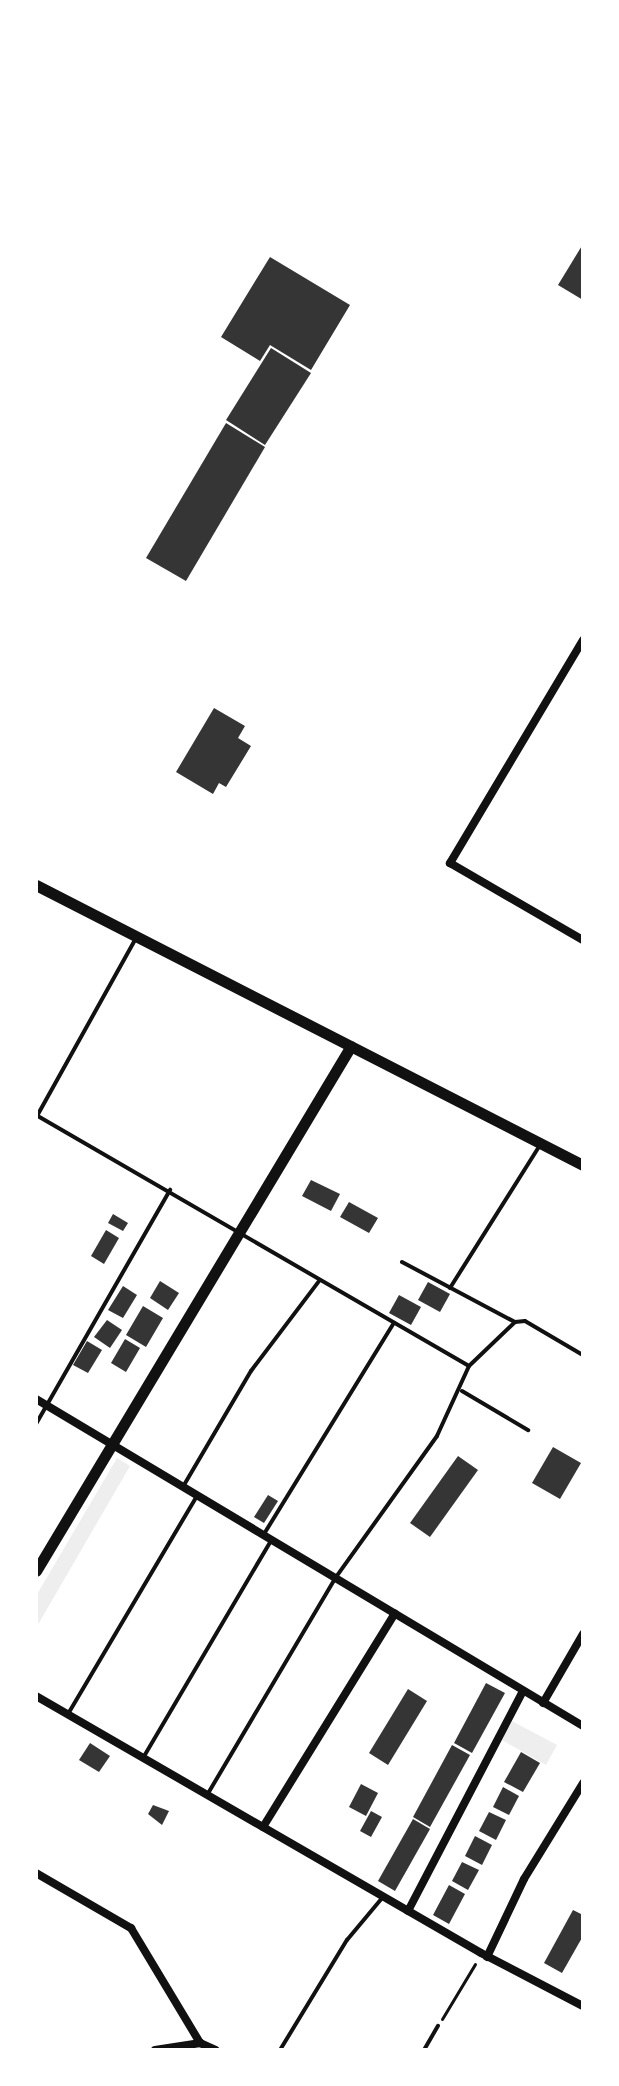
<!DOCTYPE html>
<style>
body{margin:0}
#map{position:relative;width:619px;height:2086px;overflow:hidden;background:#fff;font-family:"PT Sans",sans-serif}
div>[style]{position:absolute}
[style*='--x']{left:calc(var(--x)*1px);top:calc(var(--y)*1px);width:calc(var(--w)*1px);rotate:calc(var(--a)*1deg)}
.green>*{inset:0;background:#eee}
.building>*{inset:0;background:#353535}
.path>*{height:3px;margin:-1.5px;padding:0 1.5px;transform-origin:1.5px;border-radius:1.5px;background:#111}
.service>*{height:4px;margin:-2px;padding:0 2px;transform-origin:2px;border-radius:2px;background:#111}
.minor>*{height:8px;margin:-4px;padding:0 4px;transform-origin:4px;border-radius:4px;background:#111}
.tertiary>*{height:11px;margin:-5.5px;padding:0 5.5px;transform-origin:5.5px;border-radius:5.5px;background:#111}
span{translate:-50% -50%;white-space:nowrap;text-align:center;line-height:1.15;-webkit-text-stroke:6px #fff;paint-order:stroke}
.frame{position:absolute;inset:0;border:38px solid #fff;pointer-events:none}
</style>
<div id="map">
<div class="green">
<i style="clip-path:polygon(117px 1458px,130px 1466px,36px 1628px,36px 1596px)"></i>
<i style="clip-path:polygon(512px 1721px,557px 1745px,546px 1765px,502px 1740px)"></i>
</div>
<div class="building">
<i style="clip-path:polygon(583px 244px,583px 300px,558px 285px)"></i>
<i style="clip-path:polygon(270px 257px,350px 305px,311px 370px,270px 345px,260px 361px,221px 337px)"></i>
<i style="clip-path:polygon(271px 348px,311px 373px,265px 445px,226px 420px)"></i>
<i style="clip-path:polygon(226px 423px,265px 447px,186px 581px,146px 558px)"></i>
<i style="clip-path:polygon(214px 708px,245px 726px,238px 738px,251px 746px,226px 787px,219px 783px,213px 794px,176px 772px)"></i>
<i style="clip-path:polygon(311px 1180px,340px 1194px,331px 1211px,302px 1196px)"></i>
<i style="clip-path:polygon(349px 1202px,378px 1218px,369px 1233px,340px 1217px)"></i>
<i style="clip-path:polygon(113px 1214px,128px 1223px,123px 1231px,108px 1223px)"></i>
<i style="clip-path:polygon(106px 1230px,119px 1238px,104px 1264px,91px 1256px)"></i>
<i style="clip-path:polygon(160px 1281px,179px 1293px,168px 1310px,150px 1298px)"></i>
<i style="clip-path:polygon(428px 1282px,450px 1294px,440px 1312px,418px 1300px)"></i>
<i style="clip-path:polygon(123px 1286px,137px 1295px,123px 1318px,108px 1310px)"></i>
<i style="clip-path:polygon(399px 1295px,421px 1307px,411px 1325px,389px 1313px)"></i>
<i style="clip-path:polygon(143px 1306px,163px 1318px,146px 1347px,126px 1335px)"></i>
<i style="clip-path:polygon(107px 1320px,122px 1330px,110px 1348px,94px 1337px)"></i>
<i style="clip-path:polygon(125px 1339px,140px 1348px,126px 1372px,111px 1363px)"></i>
<i style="clip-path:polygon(87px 1341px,102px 1350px,88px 1373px,73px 1365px)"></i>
<i style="clip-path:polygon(553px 1447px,581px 1463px,560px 1499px,532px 1483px)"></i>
<i style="clip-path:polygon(458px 1456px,478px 1470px,430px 1537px,410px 1523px)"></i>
<i style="clip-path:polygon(268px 1495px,278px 1501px,264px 1523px,254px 1517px)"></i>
<i style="clip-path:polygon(486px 1683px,505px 1693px,472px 1753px,454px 1743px)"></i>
<i style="clip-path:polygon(408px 1689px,427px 1701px,388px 1765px,369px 1753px)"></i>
<i style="clip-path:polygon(90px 1743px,110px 1756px,99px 1772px,79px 1760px)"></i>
<i style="clip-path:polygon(452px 1745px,470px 1755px,430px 1827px,413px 1817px)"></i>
<i style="clip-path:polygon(521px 1752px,540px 1763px,523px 1792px,504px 1782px)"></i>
<i style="clip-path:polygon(361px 1784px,378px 1793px,366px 1816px,349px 1807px)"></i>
<i style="clip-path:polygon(503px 1787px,519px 1796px,509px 1815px,493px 1807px)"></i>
<i style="clip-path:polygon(153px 1805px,169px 1811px,162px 1825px,148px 1814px)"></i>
<i style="clip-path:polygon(371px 1811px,382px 1817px,371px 1837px,360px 1831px)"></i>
<i style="clip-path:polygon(489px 1812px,506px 1820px,496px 1840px,479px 1831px)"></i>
<i style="clip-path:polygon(413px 1819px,430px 1829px,395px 1891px,378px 1881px)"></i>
<i style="clip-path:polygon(475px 1836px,492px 1845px,482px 1865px,465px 1856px)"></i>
<i style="clip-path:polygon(462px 1862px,479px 1870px,468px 1890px,452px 1881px)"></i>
<i style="clip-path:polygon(449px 1885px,465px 1894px,449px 1924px,433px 1915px)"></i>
<i style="clip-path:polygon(573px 1910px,583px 1915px,583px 1936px,562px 1973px,544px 1963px)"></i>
</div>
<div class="path">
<i style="--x:442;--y:2019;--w:64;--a:-59"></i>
</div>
<div class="service">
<i style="--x:36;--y:1115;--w:500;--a:30.1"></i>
<i style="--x:469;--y:1366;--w:77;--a:114.6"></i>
<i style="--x:437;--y:1436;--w:173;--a:125.6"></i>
<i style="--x:336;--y:1577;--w:253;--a:120.6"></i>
<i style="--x:37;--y:1116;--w:204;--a:-60.9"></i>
<i style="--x:402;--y:1262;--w:128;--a:28"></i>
<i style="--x:515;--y:1322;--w:64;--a:136.3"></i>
<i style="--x:450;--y:1288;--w:169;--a:-57.8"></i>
<i style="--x:515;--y:1322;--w:10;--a:-6"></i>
<i style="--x:525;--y:1321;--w:67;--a:30.4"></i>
<i style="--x:462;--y:1391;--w:77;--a:30.6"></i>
<i style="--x:36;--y:1424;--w:270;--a:-60.2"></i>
<i style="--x:184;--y:1485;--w:132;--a:-59.6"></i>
<i style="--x:251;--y:1371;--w:113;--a:-52.9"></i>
<i style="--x:264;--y:1534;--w:248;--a:-58.4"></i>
<i style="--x:68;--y:1714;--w:253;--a:-59.4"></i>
<i style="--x:143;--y:1758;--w:254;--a:-59.5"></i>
<i style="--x:280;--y:2050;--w:129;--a:-58.7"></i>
<i style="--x:347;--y:1940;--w:56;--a:-50.1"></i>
<i style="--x:424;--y:2050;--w:28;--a:-60"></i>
</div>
<div class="minor">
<i style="--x:583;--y:640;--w:260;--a:120.8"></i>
<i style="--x:450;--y:863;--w:154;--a:30.1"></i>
<i style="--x:36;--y:1399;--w:637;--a:30.87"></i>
<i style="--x:36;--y:1696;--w:514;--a:30.01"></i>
<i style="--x:481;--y:1953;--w:115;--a:27.5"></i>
<i style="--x:543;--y:1703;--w:80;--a:-59.9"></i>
<i style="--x:263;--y:1827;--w:251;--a:-58.3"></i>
<i style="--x:36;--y:1873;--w:110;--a:30.1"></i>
<i style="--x:131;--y:1928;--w:134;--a:59"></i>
<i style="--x:408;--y:1911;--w:248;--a:-62.4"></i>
<i style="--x:487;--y:1957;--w:86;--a:-64.6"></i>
<i style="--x:524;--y:1879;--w:113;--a:-58.4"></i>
<i style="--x:155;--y:2050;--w:46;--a:-8.8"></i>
<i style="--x:200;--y:2043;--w:17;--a:24"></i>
</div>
<div class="tertiary">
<i style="--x:36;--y:885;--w:614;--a:27.11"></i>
<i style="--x:36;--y:1571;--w:612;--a:-59.04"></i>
</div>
<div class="frame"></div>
</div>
